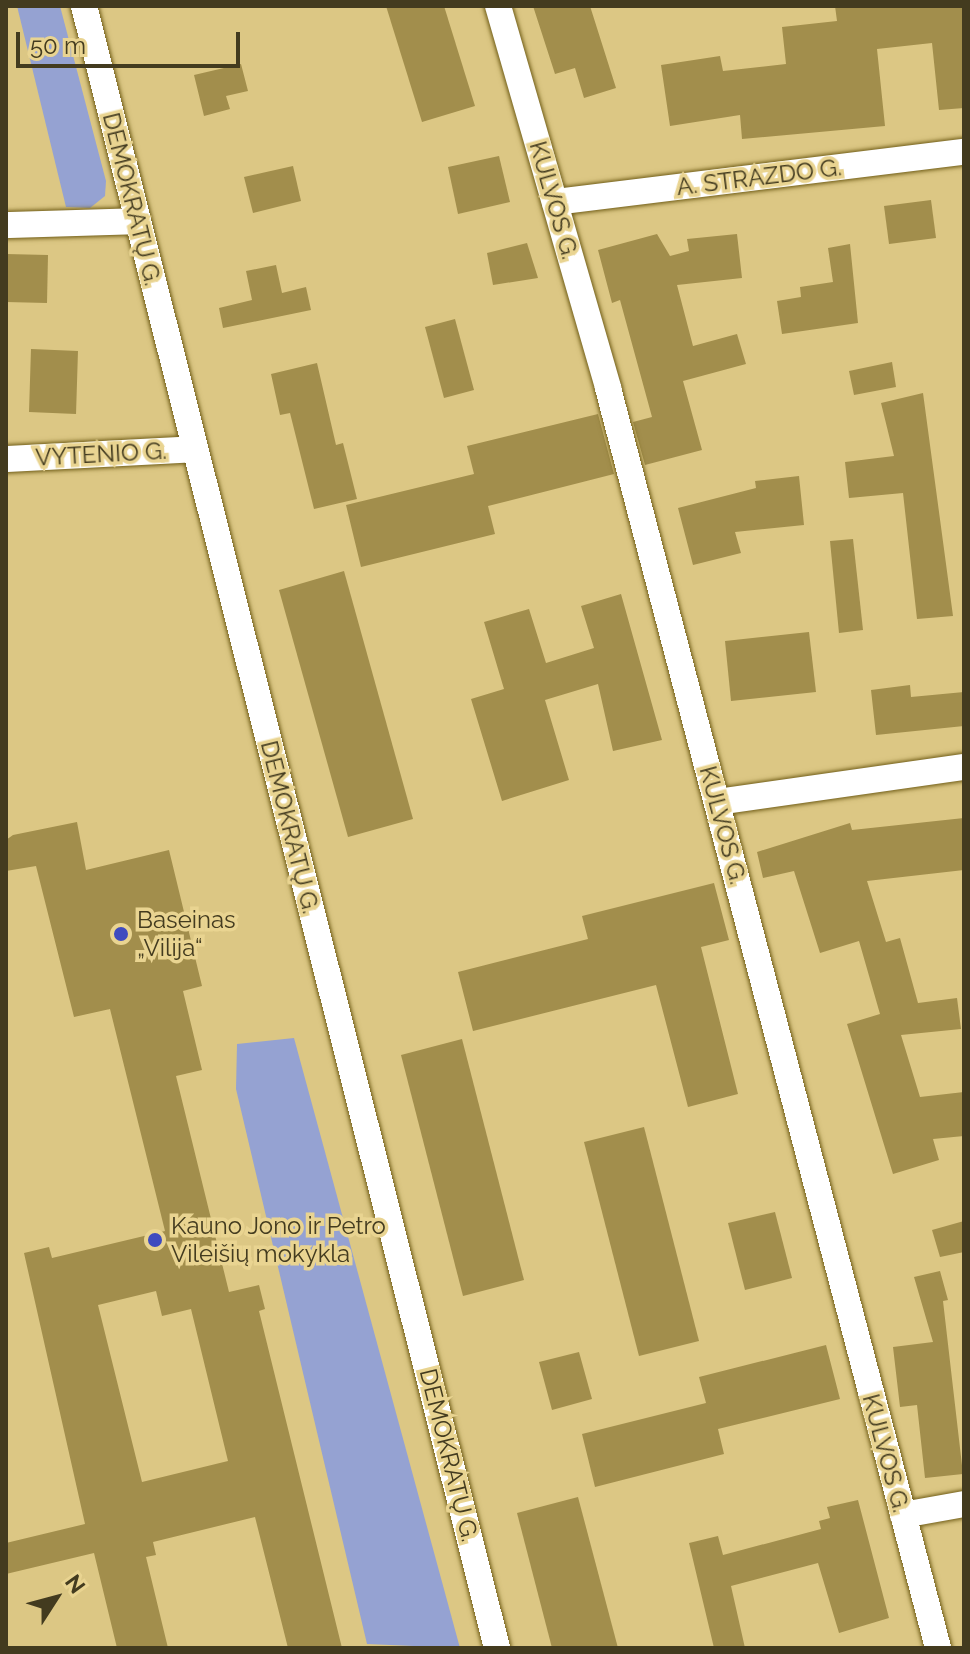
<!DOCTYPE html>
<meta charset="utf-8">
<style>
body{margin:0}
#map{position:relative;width:970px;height:1654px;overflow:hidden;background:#dcc784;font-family:Raleway,sans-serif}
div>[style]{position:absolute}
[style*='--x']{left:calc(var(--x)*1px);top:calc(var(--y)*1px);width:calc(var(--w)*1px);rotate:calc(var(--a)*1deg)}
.green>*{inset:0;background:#95a2d2}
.building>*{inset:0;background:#a28e4c}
.roads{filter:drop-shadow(0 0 2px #725f19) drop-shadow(0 0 2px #725f19)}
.street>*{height:26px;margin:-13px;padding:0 13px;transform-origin:13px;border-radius:13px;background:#fff}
.dots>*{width:22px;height:22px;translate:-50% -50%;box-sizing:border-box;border:4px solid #e9d491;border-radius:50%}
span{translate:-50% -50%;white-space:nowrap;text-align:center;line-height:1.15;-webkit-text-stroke:7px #e9d491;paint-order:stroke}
.street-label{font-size:24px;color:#433b1f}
.poi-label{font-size:24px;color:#433b1f}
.left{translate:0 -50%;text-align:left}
.frame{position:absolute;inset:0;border:8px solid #433b1f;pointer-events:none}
.north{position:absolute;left:16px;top:1558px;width:80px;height:80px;-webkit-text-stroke:6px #e9d491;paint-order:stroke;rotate:54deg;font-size:22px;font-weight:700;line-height:32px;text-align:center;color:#433b1f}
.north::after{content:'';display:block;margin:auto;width:28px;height:36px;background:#433b1f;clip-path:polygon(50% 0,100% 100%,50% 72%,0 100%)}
.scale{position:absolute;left:16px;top:32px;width:224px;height:36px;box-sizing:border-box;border:4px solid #433b1f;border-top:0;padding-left:10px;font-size:24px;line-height:28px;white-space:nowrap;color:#433b1f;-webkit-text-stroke:6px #e9d491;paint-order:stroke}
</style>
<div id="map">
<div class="green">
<i style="clip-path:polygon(17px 6px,60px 6px,106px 181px,105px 196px,90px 208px,66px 207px)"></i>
<i style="clip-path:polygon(294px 1038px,460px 1648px,367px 1644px,236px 1089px,237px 1044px)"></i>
</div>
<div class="building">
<i style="clip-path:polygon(386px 6px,444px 6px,475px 106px,422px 122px)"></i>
<i style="clip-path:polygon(533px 6px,590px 6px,616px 88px,584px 98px,575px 68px,555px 74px)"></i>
<i style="clip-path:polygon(835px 6px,964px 6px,964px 108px,939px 110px,932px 43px,877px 49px,885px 126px,742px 139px,740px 115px,670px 126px,661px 65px,720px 56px,723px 71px,786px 64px,782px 27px,837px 21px)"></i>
<i style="clip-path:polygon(241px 64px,248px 91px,226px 96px,230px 109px,204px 116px,194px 75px)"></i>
<i style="clip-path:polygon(499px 156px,510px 202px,458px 214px,448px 167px)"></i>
<i style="clip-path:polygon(293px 166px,301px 201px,253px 213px,244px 177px)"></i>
<i style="clip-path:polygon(931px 200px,936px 238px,889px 244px,884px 206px)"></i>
<i style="clip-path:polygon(657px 234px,670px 256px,689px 251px,687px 239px,737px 234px,742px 278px,677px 285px,693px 346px,737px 334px,746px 364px,683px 381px,702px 450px,645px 465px,633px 422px,652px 417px,620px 300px,612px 303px,598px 250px)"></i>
<i style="clip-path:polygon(527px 243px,538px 278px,493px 285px,487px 253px)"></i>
<i style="clip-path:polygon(850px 244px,858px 323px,782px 334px,777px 301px,801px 297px,800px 287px,833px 282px,828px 248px)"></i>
<i style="clip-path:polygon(6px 254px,48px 255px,47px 303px,6px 302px)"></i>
<i style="clip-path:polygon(276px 265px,282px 293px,306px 287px,311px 310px,223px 328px,219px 308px,252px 300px,246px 271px)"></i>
<i style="clip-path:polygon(455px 319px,474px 390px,444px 398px,425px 327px)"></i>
<i style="clip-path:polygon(31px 349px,78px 351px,76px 414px,29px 412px)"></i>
<i style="clip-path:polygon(892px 362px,896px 387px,854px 395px,849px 371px)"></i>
<i style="clip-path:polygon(317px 363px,336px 445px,343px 443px,357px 499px,314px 509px,290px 413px,280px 415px,271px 374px)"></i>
<i style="clip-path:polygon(923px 393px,953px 616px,917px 619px,903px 493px,849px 498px,845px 462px,894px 456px,881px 403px)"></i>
<i style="clip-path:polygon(598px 414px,614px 474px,488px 506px,495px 534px,361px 567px,346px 505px,474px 474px,467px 446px)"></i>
<i style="clip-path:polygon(799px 476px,804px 525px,735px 532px,741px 553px,693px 565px,678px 508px,756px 488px,755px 481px)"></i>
<i style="clip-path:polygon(853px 539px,863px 630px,839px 633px,830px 541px)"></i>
<i style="clip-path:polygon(344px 571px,413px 819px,348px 837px,279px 590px)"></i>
<i style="clip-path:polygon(621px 594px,662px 740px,613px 751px,598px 684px,545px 700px,569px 780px,502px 801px,471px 699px,504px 689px,484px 622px,529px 609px,546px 663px,594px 648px,581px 606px)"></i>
<i style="clip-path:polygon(809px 632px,816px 692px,731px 701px,725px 641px)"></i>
<i style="clip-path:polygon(910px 685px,911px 697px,964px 692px,964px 726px,876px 735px,871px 690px)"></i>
<i style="clip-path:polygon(964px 818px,964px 870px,867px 881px,886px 942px,900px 938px,918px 1003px,957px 998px,961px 1029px,901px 1035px,920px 1097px,964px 1092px,964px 1136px,933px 1139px,939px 1160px,893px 1174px,847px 1024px,880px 1014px,859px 941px,820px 953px,794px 871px,763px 878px,757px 852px,850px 823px,852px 830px)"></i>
<i style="clip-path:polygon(evenodd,77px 822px,86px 870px,169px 850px,202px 986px,183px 991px,202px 1070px,176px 1076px,229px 1292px,259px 1285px,265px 1309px,259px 1311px,342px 1648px,288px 1648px,255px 1517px,153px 1542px,156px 1555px,146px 1557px,168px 1648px,117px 1648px,94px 1553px,6px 1574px,6px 1543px,85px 1524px,24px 1253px,49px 1247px,52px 1258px,165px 1231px,110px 1009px,74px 1017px,36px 866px,6px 871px,6px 840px,13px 835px,77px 822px,156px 1291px,162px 1316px,191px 1309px,228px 1461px,142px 1482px,98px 1305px,156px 1291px)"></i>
<i style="clip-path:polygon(714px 883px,729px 940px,701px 947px,738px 1094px,688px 1107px,656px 985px,473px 1031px,458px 972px,588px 939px,582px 916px)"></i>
<i style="clip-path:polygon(462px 1039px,524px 1280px,463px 1296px,401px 1055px)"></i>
<i style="clip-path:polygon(644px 1127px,699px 1341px,639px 1356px,584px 1142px)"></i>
<i style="clip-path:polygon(775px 1212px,792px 1278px,745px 1290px,728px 1223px)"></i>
<i style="clip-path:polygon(964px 1221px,964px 1252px,940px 1257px,932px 1230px)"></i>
<i style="clip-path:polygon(940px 1271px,948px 1300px,943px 1301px,963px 1474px,925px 1478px,917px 1405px,900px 1407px,893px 1347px,933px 1342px,914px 1277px)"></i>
<i style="clip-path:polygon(826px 1345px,840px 1399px,718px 1429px,724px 1454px,595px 1487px,582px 1434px,706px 1403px,699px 1377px)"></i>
<i style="clip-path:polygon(579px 1352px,592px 1399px,552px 1410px,539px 1362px)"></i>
<i style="clip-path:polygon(578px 1497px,618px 1648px,552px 1648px,517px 1513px)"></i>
<i style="clip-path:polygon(858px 1500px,889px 1618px,839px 1633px,818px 1563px,731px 1586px,745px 1648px,714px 1648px,689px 1543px,718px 1536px,723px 1555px,821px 1529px,819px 1521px,830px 1518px,827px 1507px)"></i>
</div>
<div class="roads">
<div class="street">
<i style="--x:84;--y:6;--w:1693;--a:75.88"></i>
<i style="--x:498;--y:6;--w:398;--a:73.9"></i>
<i style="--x:608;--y:388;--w:1302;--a:75.32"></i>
<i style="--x:555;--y:202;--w:412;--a:-7"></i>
<i style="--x:6;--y:225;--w:132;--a:-1.7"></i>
<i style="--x:6;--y:459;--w:189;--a:-3"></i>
<i style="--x:717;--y:802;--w:249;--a:-8.1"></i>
<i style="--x:903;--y:1515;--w:62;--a:-10.2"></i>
</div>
</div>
<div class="dots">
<i style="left:121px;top:934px;background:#3f4bbf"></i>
<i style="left:155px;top:1240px;background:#3f4bbf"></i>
</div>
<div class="street-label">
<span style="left:759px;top:177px;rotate:-7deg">A. STRAZDO G.</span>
<span style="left:132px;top:199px;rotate:76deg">DEMOKRATŲ G.</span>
<span style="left:554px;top:200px;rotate:74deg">KULVOS G.</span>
<span style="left:101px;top:454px;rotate:-3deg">VYTENIO G.</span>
<span style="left:723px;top:825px;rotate:75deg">KULVOS G.</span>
<span style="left:290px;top:827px;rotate:76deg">DEMOKRATŲ G.</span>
<span style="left:886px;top:1453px;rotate:75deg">KULVOS G.</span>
<span style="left:449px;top:1455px;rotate:76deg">DEMOKRATŲ G.</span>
</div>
<div class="poi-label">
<span class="left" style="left:137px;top:934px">Baseinas<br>„Vilija“</span>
<span class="left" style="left:171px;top:1240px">Kauno Jono ir Petro<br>Vileišių mokykla</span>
</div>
<div class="frame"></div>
<div class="north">N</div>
<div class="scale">50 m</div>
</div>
